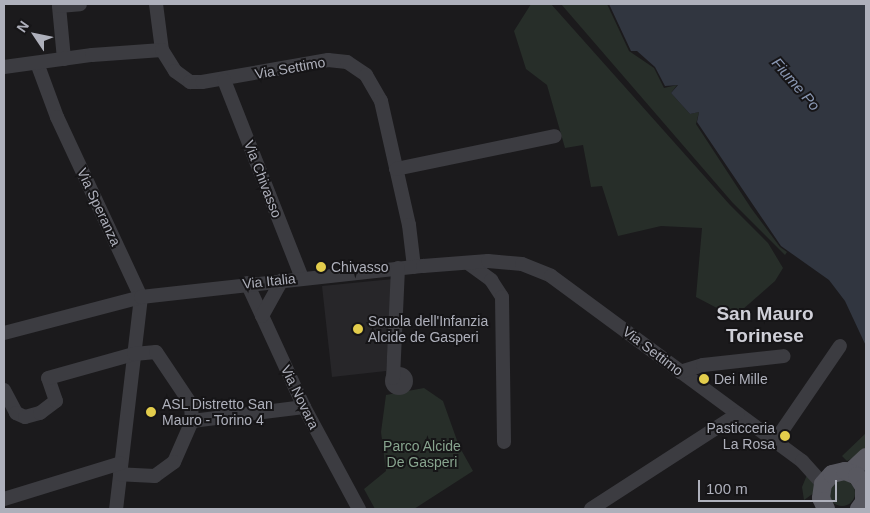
<!DOCTYPE html>
<style>
body{margin:0}
#map{position:relative;width:870px;height:513px;overflow:hidden;background:#1b1a1c;font-family:Helvetica,sans-serif}
div>[style]{position:absolute}
[style*='--x']{left:calc(var(--x)*1px);top:calc(var(--y)*1px);width:calc(var(--w)*1px);rotate:calc(var(--a)*1deg)}
.built>*{inset:0;background:#272629}
.green>*{inset:0;background:#272e29}
.round{border-radius:50%}
.water>*{inset:0;background:#313640}
.minor>*{height:14px;margin:-7px;padding:0 7px;transform-origin:7px;border-radius:7px;background:#3c3c41}
.minor>.ring{margin:-7px;padding:0;box-sizing:content-box;background:none;border:14px solid #3c3c41;border-radius:50%}
.major>*{height:18px;margin:-9px;padding:0 9px;transform-origin:9px;border-radius:9px;background:#585860}
.dots>*{width:14px;height:14px;translate:-50% -50%;box-sizing:border-box;border:2px solid #161517;border-radius:50%}
span{translate:-50% -50%;white-space:nowrap;text-align:center;line-height:1.15;-webkit-text-stroke:4px #161517;paint-order:stroke}
.street-label{font-size:14px;color:#aeb0bb}
.poi-label{font-size:14px;color:#aeb0bb}
.left{translate:0 -50%;text-align:left}
.right{translate:-100% -50%;text-align:right}
.park-label{font-size:14px;color:#87a48e}
.water-label{font-size:15px;color:#8997b2;font-style:italic}
.district-label{font-size:19px;color:#cfcfd7;font-weight:700}
.frame{position:absolute;inset:0;border:5px solid #aeb0bb;pointer-events:none}
.north{position:absolute;left:10px;top:10px;width:50px;height:50px;-webkit-text-stroke:4px #161517;paint-order:stroke;rotate:304deg;font-size:14px;font-weight:700;line-height:20px;text-align:center;color:#aeb0bb}
.north::after{content:'';display:block;margin:auto;width:18px;height:22px;background:#aeb0bb;clip-path:polygon(50% 0,100% 100%,50% 72%,0 100%)}
.scale{position:absolute;left:698px;top:480px;width:139px;height:22px;box-sizing:border-box;border:2px solid #aeb0bb;border-top:0;padding-left:6px;font-size:15px;line-height:18px;white-space:nowrap;color:#aeb0bb;-webkit-text-stroke:4px #161517;paint-order:stroke}
</style>
<div id="map">
<div class="built">
<i style="clip-path:polygon(393px 279px,386px 371px,332px 377px,322px 286px)"></i>
</div>
<div class="green">
<i style="clip-path:polygon(531px 4px,551px 4px,730px 205px,768px 243px,783px 268px,775px 281px,734px 317px,696px 297px,702px 228px,661px 226px,618px 236px,602px 186px,591px 187px,583px 145px,565px 148px,547px 85px,526px 69px,514px 31px)"></i>
<i style="clip-path:polygon(561px 4px,607px 4px,629px 51px,654px 68px,664px 88px,677px 85px,671px 93px,690px 114px,699px 112px,696px 124px,751px 208px,780px 247px,787px 252px,785px 255px,732px 202px)"></i>
<i style="clip-path:polygon(424px 388px,443px 401px,459px 446px,473px 471px,414px 509px,375px 509px,364px 489px,386px 471px,381px 432px,386px 395px)"></i>
<i style="clip-path:polygon(866px 433px,866px 447px,862px 453px,847px 461px,842px 456px)"></i>
<i style="clip-path:polygon(807px 475px,814px 476px,814px 493px,804px 500px,802px 487px)"></i>
<i class="round" style="left:829px;top:480px;width:26px;height:26px"></i>
</div>
<div class="water">
<i style="clip-path:polygon(609px 4px,866px 4px,866px 346px,845px 301px,829px 280px,781px 246px,697px 122px,699px 112px,690px 114px,671px 93px,678px 85px,665px 86px,655px 67px,637px 51px,631px 51px)"></i>
</div>
<div class="minor">
<i style="--x:156;--y:4;--w:46;--a:82.6"></i>
<i style="--x:64;--y:59;--w:53;--a:-95.4"></i>
<i style="--x:59;--y:6;--w:21;--a:-5"></i>
<i style="--x:37;--y:63;--w:58;--a:69.7"></i>
<i style="--x:57;--y:117;--w:199;--a:65"></i>
<i style="--x:141;--y:297;--w:213;--a:96.7"></i>
<i style="--x:4;--y:67;--w:89;--a:-7.8"></i>
<i style="--x:92;--y:55;--w:70;--a:-4.1"></i>
<i style="--x:162;--y:50;--w:25;--a:58"></i>
<i style="--x:175;--y:71;--w:19;--a:36"></i>
<i style="--x:190;--y:82;--w:12;--a:0"></i>
<i style="--x:202;--y:82;--w:128;--a:-9.9"></i>
<i style="--x:328;--y:60;--w:19;--a:6"></i>
<i style="--x:347;--y:62;--w:23;--a:34"></i>
<i style="--x:366;--y:75;--w:30;--a:60"></i>
<i style="--x:381;--y:101;--w:127;--a:77.3"></i>
<i style="--x:409;--y:225;--w:42;--a:83.2"></i>
<i style="--x:224;--y:80;--w:213;--a:68.5"></i>
<i style="--x:396;--y:169;--w:162;--a:-11.7"></i>
<i style="--x:468;--y:263;--w:29;--a:36"></i>
<i style="--x:491;--y:280;--w:20;--a:57"></i>
<i style="--x:502;--y:297;--w:145;--a:89.2"></i>
<i style="--x:247;--y:283;--w:136;--a:65.3"></i>
<i style="--x:304;--y:407;--w:116;--a:61.7"></i>
<i style="--x:262;--y:316;--w:41;--a:-60.9"></i>
<i style="--x:4;--y:333;--w:142;--a:-14.7"></i>
<i style="--x:141;--y:297;--w:284;--a:-6.3"></i>
<i style="--x:423;--y:266;--w:65;--a:-4.4"></i>
<i style="--x:488;--y:261;--w:34;--a:5"></i>
<i style="--x:522;--y:264;--w:31;--a:22"></i>
<i style="--x:551;--y:276;--w:312;--a:36.4"></i>
<i style="--x:802;--y:461;--w:31;--a:48"></i>
<i style="--x:680;--y:372;--w:24;--a:-17"></i>
<i style="--x:703;--y:365;--w:81;--a:-6.3"></i>
<i class="ring" style="left:392px;top:374px;width:0;height:0"></i>
<i style="--x:393;--y:378;--w:110;--a:-87.4"></i>
<i style="--x:4;--y:390;--w:26;--a:62"></i>
<i style="--x:16;--y:413;--w:10;--a:24"></i>
<i style="--x:25;--y:417;--w:16;--a:-15"></i>
<i style="--x:40;--y:413;--w:20;--a:-37"></i>
<i style="--x:56;--y:401;--w:24;--a:-109"></i>
<i style="--x:48;--y:378;--w:89;--a:-15.6"></i>
<i style="--x:134;--y:354;--w:22;--a:-5"></i>
<i style="--x:156;--y:352;--w:63;--a:56.1"></i>
<i style="--x:191;--y:404;--w:17;--a:87"></i>
<i style="--x:192;--y:421;--w:45;--a:113.7"></i>
<i style="--x:174;--y:462;--w:24;--a:144"></i>
<i style="--x:155;--y:476;--w:35;--a:-177"></i>
<i style="--x:192;--y:421;--w:113;--a:-7.1"></i>
<i style="--x:775;--y:441;--w:115;--a:-55.6"></i>
<i style="--x:4;--y:499;--w:122;--a:-17.1"></i>
<i style="--x:591;--y:509;--w:175;--a:-32.9"></i>
</div>
<div class="major">
<i style="--x:850;--y:472;--w:22;--a:-43"></i>
<i style="--x:826;--y:509;--w:12;--a:-114"></i>
<i style="--x:821;--y:498;--w:14;--a:-82"></i>
<i style="--x:823;--y:484;--w:13;--a:-48"></i>
<i style="--x:832;--y:474;--w:13;--a:-13"></i>
<i style="--x:845;--y:471;--w:13;--a:23"></i>
<i style="--x:857;--y:476;--w:13;--a:58"></i>
<i style="--x:864;--y:487;--w:15;--a:90"></i>
<i style="--x:864;--y:502;--w:9;--a:126"></i>
</div>
<div class="dots">
<i style="left:321px;top:267px;background:#e3cd4c"></i>
<i style="left:358px;top:329px;background:#e3cd4c"></i>
<i style="left:704px;top:379px;background:#e3cd4c"></i>
<i style="left:151px;top:412px;background:#e3cd4c"></i>
<i style="left:785px;top:436px;background:#e3cd4c"></i>
</div>
<div class="street-label">
<span style="left:290px;top:68px;rotate:-10deg">Via Settimo</span>
<span style="left:263px;top:179px;rotate:69deg">Via Chivasso</span>
<span style="left:99px;top:207px;rotate:65deg">Via Speranza</span>
<span style="left:269px;top:281px;rotate:-6deg">Via Italia</span>
<span style="left:653px;top:351px;rotate:37deg">Via Settimo</span>
<span style="left:300px;top:397px;rotate:64deg">Via Novara</span>
</div>
<div class="poi-label">
<span class="left" style="left:331px;top:267px">Chivasso</span>
<span class="left" style="left:368px;top:329px">Scuola dell'Infanzia<br>Alcide de Gasperi</span>
<span class="left" style="left:714px;top:379px">Dei Mille</span>
<span class="left" style="left:162px;top:412px">ASL Distretto San<br>Mauro - Torino 4</span>
<span class="right" style="left:775px;top:436px">Pasticceria<br>La Rosa</span>
</div>
<div class="park-label">
<span style="left:422px;top:454px">Parco Alcide<br>De Gasperi</span>
</div>
<div class="water-label">
<span style="left:796px;top:84px;rotate:49deg">Fiume Po</span>
</div>
<div class="district-label">
<span style="left:765px;top:325px">San Mauro<br>Torinese</span>
</div>
<div class="frame"></div>
<div class="north">N</div>
<div class="scale">100 m</div>
</div>
